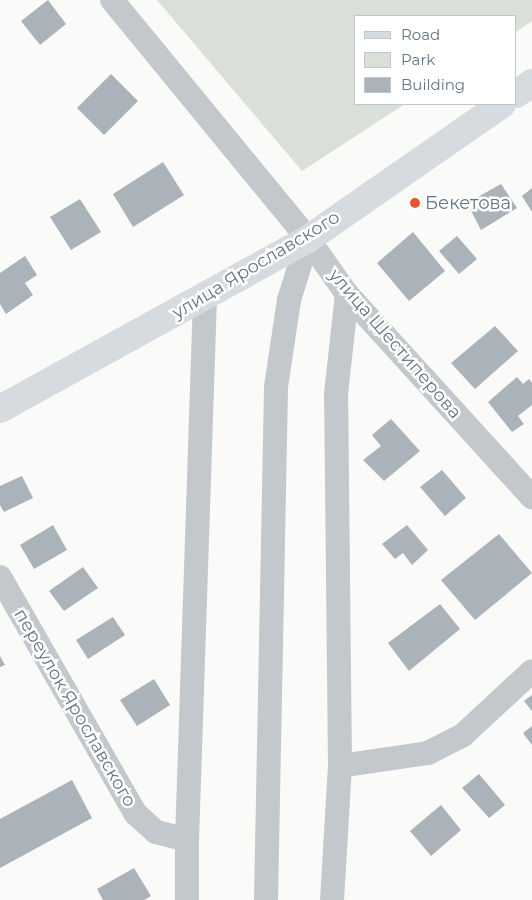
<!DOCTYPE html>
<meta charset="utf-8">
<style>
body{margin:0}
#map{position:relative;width:532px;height:900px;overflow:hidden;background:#fafaf8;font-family:Montserrat,sans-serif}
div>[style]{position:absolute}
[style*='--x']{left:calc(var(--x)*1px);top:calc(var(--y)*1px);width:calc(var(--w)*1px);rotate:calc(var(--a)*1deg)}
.green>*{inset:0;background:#dadfd7}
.building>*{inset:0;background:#aab3b9}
.minor>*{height:24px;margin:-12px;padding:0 12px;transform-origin:12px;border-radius:12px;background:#c3c8cc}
.major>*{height:28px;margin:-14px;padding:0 14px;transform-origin:14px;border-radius:14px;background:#d6dbdf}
.dots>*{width:14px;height:14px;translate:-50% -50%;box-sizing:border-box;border:2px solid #fff;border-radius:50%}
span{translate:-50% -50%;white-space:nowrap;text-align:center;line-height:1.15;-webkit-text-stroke:5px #fff;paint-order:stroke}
.poi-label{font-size:18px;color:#657683}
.left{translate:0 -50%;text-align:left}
.street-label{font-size:18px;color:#657683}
.legend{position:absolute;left:354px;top:15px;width:162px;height:90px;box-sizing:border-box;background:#fff;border:1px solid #c1c8cd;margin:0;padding:6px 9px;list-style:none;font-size:15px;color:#657683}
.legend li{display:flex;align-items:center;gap:10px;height:25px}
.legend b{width:25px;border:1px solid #c1c8cd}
</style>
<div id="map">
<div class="green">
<i style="clip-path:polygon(157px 0,532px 0,532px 21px,516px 32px,516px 16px,356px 16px,356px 104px,405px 104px,302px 171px)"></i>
</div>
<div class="building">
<i style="clip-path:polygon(48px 0,66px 24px,40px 45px,21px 21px)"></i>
<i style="clip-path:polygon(111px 74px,138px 101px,104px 135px,77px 108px)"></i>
<i style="clip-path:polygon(163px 162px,184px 195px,133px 227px,113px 194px)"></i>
<i style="clip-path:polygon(501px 184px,517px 208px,481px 230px,467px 203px)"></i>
<i style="clip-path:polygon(532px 188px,532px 212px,522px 196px)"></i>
<i style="clip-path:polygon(80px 199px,101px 232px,71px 250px,50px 217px)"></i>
<i style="clip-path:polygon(413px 232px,445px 271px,409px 301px,377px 263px)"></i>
<i style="clip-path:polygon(457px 236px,477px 259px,459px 274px,439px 251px)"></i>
<i style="clip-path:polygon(25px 256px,37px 275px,25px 283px,33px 295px,6px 314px,0 304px,0 273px)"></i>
<i style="clip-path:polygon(495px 326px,518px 351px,475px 389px,451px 363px)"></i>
<i style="clip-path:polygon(517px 377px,523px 384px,529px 379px,532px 383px,532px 405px,518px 416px,524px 424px,512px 432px,488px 402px)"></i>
<i style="clip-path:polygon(391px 419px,420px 451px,384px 481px,363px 460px,381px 446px,372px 435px)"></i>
<i style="clip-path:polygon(442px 470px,466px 498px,445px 516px,420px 487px)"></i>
<i style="clip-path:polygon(22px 476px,33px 498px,4px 512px,0 505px,0 486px)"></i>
<i style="clip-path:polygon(53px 525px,67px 550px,34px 569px,20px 545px)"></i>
<i style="clip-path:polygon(407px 525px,428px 550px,412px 565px,403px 553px,395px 559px,382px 544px)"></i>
<i style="clip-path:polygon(499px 534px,532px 573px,475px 620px,441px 580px)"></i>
<i style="clip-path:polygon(83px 567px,98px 588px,64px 611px,49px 591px)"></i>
<i style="clip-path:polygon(440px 604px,460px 629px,409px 671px,388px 643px)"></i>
<i style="clip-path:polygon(113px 617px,125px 635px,88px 659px,76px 640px)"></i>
<i style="clip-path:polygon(0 656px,5px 665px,0 667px)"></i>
<i style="clip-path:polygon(154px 679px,170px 705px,137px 726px,120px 700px)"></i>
<i style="clip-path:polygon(532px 695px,532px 711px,524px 701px)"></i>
<i style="clip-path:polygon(532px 726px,532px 745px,523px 733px)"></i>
<i style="clip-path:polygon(479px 774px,505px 805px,489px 818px,462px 788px)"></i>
<i style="clip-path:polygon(72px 780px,92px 818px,0 868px,0 819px)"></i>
<i style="clip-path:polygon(441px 805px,461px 830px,431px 856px,410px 831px)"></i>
<i style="clip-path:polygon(134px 868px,151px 896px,144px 900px,103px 900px,97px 889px)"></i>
</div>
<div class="minor">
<i style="--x:112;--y:0;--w:309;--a:50.6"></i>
<i style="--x:308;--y:239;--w:67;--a:54.7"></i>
<i style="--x:347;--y:294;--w:275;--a:47.7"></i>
<i style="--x:0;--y:577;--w:273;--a:60.2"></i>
<i style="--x:136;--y:814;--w:27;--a:42"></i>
<i style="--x:156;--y:832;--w:32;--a:14"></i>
<i style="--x:187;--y:840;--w:60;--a:90"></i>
<i style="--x:340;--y:766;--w:89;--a:-8.4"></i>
<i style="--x:428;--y:753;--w:39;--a:-27"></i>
<i style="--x:463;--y:735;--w:94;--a:-42.8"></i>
<i style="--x:187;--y:840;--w:542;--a:-88.1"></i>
<i style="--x:266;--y:900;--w:513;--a:-88.88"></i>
<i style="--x:276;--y:387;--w:88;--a:-81.5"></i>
<i style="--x:289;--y:300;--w:64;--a:-72.7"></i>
<i style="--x:332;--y:900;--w:134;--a:-86.6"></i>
<i style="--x:340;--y:766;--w:372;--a:-90.6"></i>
<i style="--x:336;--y:394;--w:101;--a:-83.7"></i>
</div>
<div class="major">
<i style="--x:516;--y:94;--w:19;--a:-35"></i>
<i style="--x:0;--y:409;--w:352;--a:-28.9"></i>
<i style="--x:308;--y:239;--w:236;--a:-34.8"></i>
</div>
<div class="dots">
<i style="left:415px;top:203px;background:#e4572e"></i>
</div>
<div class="poi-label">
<span class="left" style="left:425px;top:203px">Бекетова</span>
</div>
<div class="street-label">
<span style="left:256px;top:265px;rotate:-31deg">улица Ярославского</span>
<span style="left:395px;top:344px;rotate:49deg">улица Шестиперова</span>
<span style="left:75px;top:708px;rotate:60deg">переулок Ярославского</span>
</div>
<ul class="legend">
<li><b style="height:6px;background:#d6dbdf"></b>Road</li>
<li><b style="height:14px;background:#dadfd7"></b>Park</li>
<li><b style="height:14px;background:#aab3b9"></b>Building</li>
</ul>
</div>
